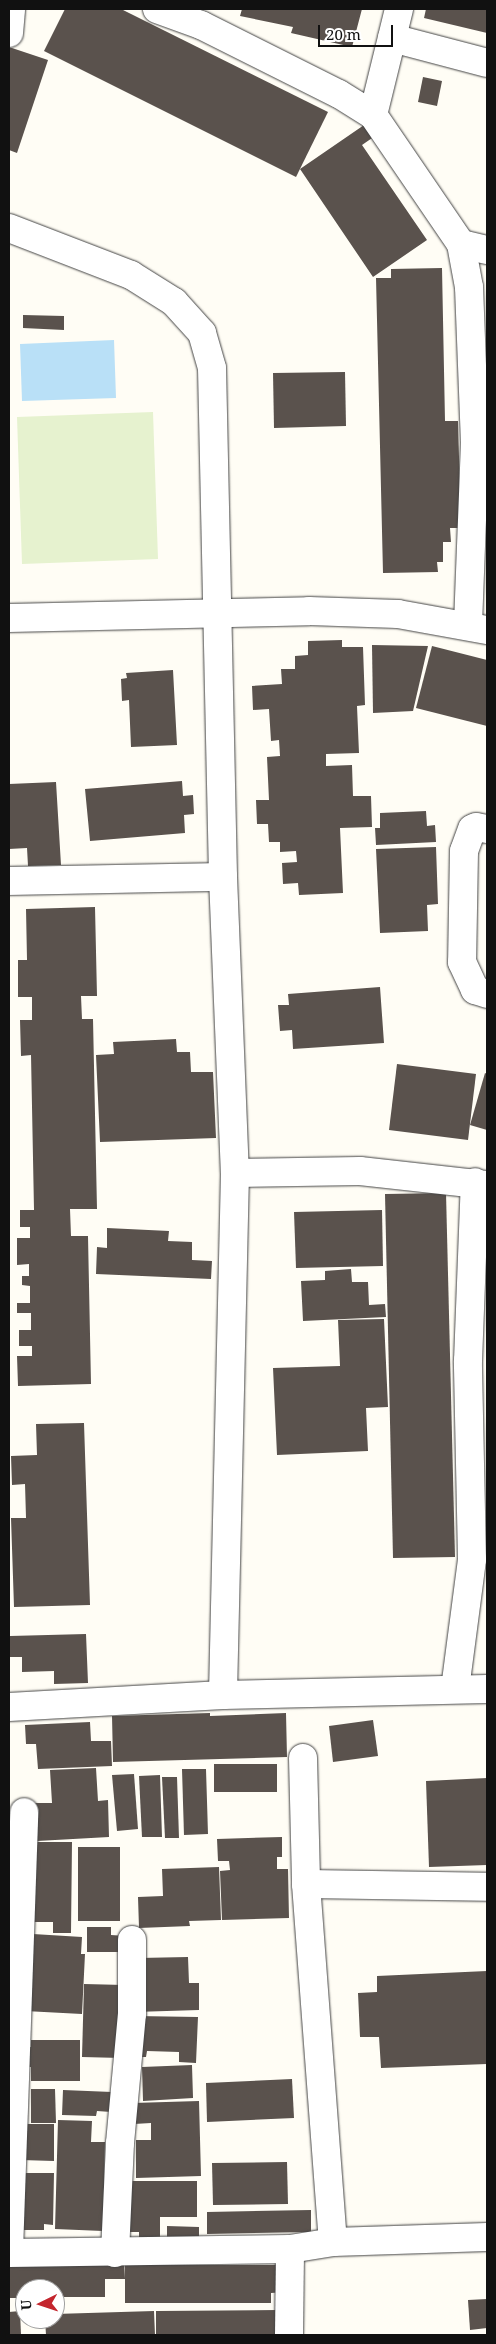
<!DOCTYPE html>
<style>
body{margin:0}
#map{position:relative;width:496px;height:2344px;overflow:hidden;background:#fffdf5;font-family:"Noto Serif",serif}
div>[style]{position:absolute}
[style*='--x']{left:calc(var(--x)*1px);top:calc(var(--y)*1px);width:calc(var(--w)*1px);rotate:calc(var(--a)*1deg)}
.pitch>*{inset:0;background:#e6f2cf}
.water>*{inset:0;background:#b9e0f7}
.building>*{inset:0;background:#5a524d}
.roads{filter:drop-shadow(0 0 1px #444) drop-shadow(0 0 1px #444)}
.minor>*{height:28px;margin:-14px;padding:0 14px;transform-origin:14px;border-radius:14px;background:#fff}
span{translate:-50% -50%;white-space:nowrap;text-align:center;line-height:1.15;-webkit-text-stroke:5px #fff;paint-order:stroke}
.frame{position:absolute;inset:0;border:10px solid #111;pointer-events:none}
.north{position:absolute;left:15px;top:2279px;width:50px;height:50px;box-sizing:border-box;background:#fff;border:1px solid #a0a0a0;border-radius:50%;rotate:266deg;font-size:14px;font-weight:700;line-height:20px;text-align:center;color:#111}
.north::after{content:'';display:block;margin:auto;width:18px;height:22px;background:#c4262e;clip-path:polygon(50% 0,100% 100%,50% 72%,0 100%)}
.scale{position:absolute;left:318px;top:25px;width:75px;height:22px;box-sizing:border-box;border:2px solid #111;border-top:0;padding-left:6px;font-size:15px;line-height:18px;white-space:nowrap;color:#111;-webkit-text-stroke:4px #fff;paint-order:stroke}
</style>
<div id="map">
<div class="pitch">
<i style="clip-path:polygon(153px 412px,158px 559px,22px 564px,17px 417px)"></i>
</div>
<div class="water">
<i style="clip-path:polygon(114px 340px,116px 398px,22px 401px,20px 344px)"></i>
</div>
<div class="building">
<i style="clip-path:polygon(65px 9px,121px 9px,328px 112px,296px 177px,44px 51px)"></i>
<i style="clip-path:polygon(242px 9px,362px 9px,352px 47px,291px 33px,293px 27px,240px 16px)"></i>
<i style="clip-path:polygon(426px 9px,487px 9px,487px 33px,424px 18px)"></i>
<i style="clip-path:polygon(9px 47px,48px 60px,17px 153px,9px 150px)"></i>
<i style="clip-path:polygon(423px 77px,442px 81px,437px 106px,418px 102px)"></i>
<i style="clip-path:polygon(367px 123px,375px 136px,362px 145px,427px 240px,373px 277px,300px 169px)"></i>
<i style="clip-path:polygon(442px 268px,445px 421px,458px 421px,461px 528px,450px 528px,451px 542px,443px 542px,443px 562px,437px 562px,438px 572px,383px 573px,376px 278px,391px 278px,391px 269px)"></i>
<i style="clip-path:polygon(23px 315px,64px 316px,64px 330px,23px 328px)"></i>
<i style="clip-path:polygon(345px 372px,346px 426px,274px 428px,273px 373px)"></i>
<i style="clip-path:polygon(342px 640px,342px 647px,363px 647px,365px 705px,357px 706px,359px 753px,326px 754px,326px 766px,352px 765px,353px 796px,371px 796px,372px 827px,340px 828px,343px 893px,299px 895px,298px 883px,283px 884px,282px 863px,297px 862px,296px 851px,280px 852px,280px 842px,269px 842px,268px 824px,257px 824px,256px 800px,269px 800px,267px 757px,280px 756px,279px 740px,271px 741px,269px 709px,253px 710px,252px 686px,282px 684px,281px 669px,295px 669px,295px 656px,308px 655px,308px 641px)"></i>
<i style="clip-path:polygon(372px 645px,428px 646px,413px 711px,373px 713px)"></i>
<i style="clip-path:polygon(432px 646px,487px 660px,487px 726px,416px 708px)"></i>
<i style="clip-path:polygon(173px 670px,177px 745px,131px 747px,129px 700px,122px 701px,121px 679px,127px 678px,126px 673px)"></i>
<i style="clip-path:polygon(182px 781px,183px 796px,193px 795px,194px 814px,184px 815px,185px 833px,90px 841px,85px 789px)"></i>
<i style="clip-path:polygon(56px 782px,61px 865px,28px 866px,27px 848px,9px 849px,9px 784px)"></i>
<i style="clip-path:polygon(426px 811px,427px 826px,435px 825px,436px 842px,376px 845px,375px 828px,380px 828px,380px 813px)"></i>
<i style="clip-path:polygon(436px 847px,438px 904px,427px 905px,428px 931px,380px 933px,376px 849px)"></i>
<i style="clip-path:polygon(95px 907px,97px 996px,81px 996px,82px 1019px,93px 1019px,97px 1209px,70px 1209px,71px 1236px,88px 1236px,91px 1384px,18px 1386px,17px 1356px,32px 1356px,32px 1346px,19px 1346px,19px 1330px,31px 1330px,31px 1313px,17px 1313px,17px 1303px,30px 1303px,30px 1286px,22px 1285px,22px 1276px,29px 1276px,29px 1264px,17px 1265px,17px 1238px,30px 1238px,30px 1227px,20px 1227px,20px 1210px,34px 1210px,31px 1055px,21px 1056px,20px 1020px,32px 1020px,32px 997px,18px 997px,18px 960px,27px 960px,26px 909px)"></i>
<i style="clip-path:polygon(380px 987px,384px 1043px,293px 1049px,292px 1030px,280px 1031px,278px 1005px,289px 1005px,288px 994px)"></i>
<i style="clip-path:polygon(176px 1039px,177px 1052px,190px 1052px,191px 1072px,213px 1072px,216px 1138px,100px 1142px,96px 1055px,114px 1054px,113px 1042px)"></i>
<i style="clip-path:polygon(397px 1064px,476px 1074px,468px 1140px,389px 1130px)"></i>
<i style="clip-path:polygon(485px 1073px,487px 1074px,487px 1130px,470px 1125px)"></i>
<i style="clip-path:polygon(446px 1193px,455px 1557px,393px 1558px,385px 1194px)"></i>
<i style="clip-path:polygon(382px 1210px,383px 1266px,296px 1268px,294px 1212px)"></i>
<i style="clip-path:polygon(107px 1228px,169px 1231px,168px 1241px,192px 1242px,192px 1260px,212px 1261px,211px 1279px,96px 1274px,97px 1247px,107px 1248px)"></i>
<i style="clip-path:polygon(351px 1269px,352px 1282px,368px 1282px,369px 1305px,385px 1304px,386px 1317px,303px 1321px,301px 1281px,325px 1280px,325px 1271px)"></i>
<i style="clip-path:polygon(384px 1319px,388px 1407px,366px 1408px,368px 1451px,277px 1455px,273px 1368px,340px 1366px,338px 1320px)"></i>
<i style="clip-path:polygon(84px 1423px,90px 1605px,14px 1607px,11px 1518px,26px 1518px,25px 1484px,12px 1485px,11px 1456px,37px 1455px,36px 1424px)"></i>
<i style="clip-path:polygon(86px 1634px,88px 1683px,54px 1684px,54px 1671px,22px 1672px,22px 1657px,10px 1657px,10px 1636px)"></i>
<i style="clip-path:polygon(210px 1713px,210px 1716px,286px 1713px,287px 1757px,113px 1762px,112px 1716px)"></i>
<i style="clip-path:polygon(373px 1720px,378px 1756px,333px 1762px,329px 1726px)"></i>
<i style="clip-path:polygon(90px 1722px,91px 1741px,111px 1741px,112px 1766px,38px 1769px,36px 1744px,26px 1744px,25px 1725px)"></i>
<i style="clip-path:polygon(214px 1764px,277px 1764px,277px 1792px,214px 1792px)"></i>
<i style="clip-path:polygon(96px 1768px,98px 1801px,108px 1800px,109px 1837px,37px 1841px,35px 1803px,52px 1803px,50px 1770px)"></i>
<i style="clip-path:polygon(182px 1769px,206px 1769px,208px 1834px,184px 1835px)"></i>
<i style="clip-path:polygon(134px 1774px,138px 1829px,117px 1831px,112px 1775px)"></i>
<i style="clip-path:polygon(160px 1775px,162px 1837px,142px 1837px,139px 1776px)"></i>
<i style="clip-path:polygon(162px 1777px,177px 1777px,179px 1838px,165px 1838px)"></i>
<i style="clip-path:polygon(487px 1778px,487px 1865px,429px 1867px,426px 1781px)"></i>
<i style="clip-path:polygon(282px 1837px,282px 1857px,277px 1857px,277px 1869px,288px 1869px,289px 1918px,222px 1920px,220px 1871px,230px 1870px,229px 1861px,218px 1861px,217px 1839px)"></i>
<i style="clip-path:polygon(31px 1842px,72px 1842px,71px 1933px,53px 1933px,53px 1922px,31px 1922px)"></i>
<i style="clip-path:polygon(78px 1847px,120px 1847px,120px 1921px,78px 1921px)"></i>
<i style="clip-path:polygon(219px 1867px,221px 1920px,189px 1921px,190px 1926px,139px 1928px,138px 1897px,163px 1896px,162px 1869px)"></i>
<i style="clip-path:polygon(87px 1927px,111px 1927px,111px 1935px,126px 1936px,126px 1952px,87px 1952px)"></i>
<i style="clip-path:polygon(33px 1934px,82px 1937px,81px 1954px,85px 1954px,82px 2014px,25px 2011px)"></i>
<i style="clip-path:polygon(188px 1957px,189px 1983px,199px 1983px,199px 2010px,134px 2012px,139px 1958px)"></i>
<i style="clip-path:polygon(487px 1971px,487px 2064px,381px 2068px,379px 2037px,360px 2037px,358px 1993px,377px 1992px,377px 1976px)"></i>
<i style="clip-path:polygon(84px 1984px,124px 1985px,121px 2058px,82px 2057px)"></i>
<i style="clip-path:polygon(136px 2016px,198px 2017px,196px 2063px,179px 2062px,179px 2052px,147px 2051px,146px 2057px,135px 2057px)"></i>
<i style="clip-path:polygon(31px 2040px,80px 2040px,80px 2081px,31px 2081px,31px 2067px,23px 2067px,23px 2047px,31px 2047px)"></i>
<i style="clip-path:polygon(192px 2065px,193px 2098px,143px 2101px,142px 2067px)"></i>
<i style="clip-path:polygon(292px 2079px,294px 2118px,207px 2122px,206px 2083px)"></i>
<i style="clip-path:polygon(31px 2089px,55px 2089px,56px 2123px,31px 2123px)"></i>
<i style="clip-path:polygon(63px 2090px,112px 2092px,111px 2112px,97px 2111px,96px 2116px,62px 2115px)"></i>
<i style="clip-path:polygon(199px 2101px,201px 2176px,136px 2178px,136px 2140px,151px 2140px,151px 2123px,134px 2124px,133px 2103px)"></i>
<i style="clip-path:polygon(58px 2120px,92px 2121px,91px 2142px,105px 2142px,103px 2231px,55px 2229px)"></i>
<i style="clip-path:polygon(21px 2124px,54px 2124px,54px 2161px,21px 2160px)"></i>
<i style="clip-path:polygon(287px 2162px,288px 2204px,213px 2205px,212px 2163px)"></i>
<i style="clip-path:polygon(21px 2173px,54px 2173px,53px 2225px,44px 2224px,44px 2230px,21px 2230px)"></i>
<i style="clip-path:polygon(119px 2181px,197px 2181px,197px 2217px,160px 2217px,160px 2239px,139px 2239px,139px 2232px,119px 2232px)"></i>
<i style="clip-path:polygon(311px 2210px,311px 2232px,207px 2234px,207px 2212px)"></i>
<i style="clip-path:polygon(167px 2226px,199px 2227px,199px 2240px,167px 2240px)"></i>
<i style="clip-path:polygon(124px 2259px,125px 2279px,105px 2279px,105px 2297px,55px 2297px,55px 2289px,25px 2289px,25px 2298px,9px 2298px,9px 2261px)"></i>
<i style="clip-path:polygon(125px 2265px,286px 2265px,286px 2292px,271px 2293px,271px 2303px,125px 2303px)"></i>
<i style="clip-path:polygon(487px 2299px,487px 2328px,470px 2330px,468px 2300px)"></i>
<i style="clip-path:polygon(278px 2310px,278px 2335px,156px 2335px,156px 2311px)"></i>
<i style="clip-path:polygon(20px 2311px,21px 2335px,9px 2335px,9px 2312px)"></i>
<i style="clip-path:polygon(154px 2311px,155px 2335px,46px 2335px,45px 2319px,55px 2319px,55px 2314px)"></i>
</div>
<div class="roads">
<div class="minor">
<i style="--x:157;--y:9;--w:47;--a:20"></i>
<i style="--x:201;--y:25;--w:154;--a:26.6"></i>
<i style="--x:339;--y:94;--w:40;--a:32"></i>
<i style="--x:373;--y:115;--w:156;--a:55.7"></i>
<i style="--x:461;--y:244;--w:44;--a:79.5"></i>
<i style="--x:469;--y:287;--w:155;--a:87.8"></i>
<i style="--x:475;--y:442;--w:184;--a:92.2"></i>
<i style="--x:9;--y:33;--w:24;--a:-85"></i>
<i style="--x:392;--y:38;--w:98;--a:14.7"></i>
<i style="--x:373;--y:115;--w:109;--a:-76.2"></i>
<i style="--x:9;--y:228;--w:131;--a:21.1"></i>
<i style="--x:131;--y:275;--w:51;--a:32.1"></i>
<i style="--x:174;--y:302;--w:42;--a:47.9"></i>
<i style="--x:202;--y:333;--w:36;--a:74"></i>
<i style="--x:212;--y:368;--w:509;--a:88.76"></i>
<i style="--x:223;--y:877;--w:296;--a:87.7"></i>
<i style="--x:235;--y:1173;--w:522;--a:91.32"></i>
<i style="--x:461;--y:244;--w:27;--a:13"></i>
<i style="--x:9;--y:618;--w:300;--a:-1.3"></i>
<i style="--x:309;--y:611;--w:89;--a:1.9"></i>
<i style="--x:398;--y:614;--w:90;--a:10.2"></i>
<i style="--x:487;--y:829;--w:11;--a:-170"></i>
<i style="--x:476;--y:827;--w:4;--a:153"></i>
<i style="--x:472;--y:829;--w:23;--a:110"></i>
<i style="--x:464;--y:851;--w:111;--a:91"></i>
<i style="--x:462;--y:962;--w:31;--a:65"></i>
<i style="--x:475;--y:990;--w:13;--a:18"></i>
<i style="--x:9;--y:881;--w:214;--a:-1.1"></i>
<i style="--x:235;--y:1173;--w:125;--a:-0.9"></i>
<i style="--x:360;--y:1171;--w:128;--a:6.3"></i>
<i style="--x:455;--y:1689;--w:131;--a:-82.5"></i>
<i style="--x:472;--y:1559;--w:198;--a:-91.2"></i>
<i style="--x:468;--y:1361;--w:179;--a:-87.8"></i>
<i style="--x:9;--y:1707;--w:214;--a:-3.2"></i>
<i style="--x:223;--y:1695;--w:264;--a:-1.3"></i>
<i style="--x:303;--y:1758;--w:126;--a:88.6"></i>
<i style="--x:306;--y:1884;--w:359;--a:85.7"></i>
<i style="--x:306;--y:1884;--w:181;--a:0.9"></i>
<i style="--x:9;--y:2251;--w:439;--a:-88"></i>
<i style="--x:9;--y:2253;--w:281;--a:-0.8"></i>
<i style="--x:290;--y:2249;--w:44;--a:-9.2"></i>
<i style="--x:333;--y:2242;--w:154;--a:-1.9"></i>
<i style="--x:115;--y:2253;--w:110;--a:-87.4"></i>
<i style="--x:120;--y:2143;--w:130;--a:-84.7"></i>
<i style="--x:132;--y:2014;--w:74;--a:-90"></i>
<i style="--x:289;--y:2335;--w:86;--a:-89.3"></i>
</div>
</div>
<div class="frame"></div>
<div class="north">U</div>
<div class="scale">20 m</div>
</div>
